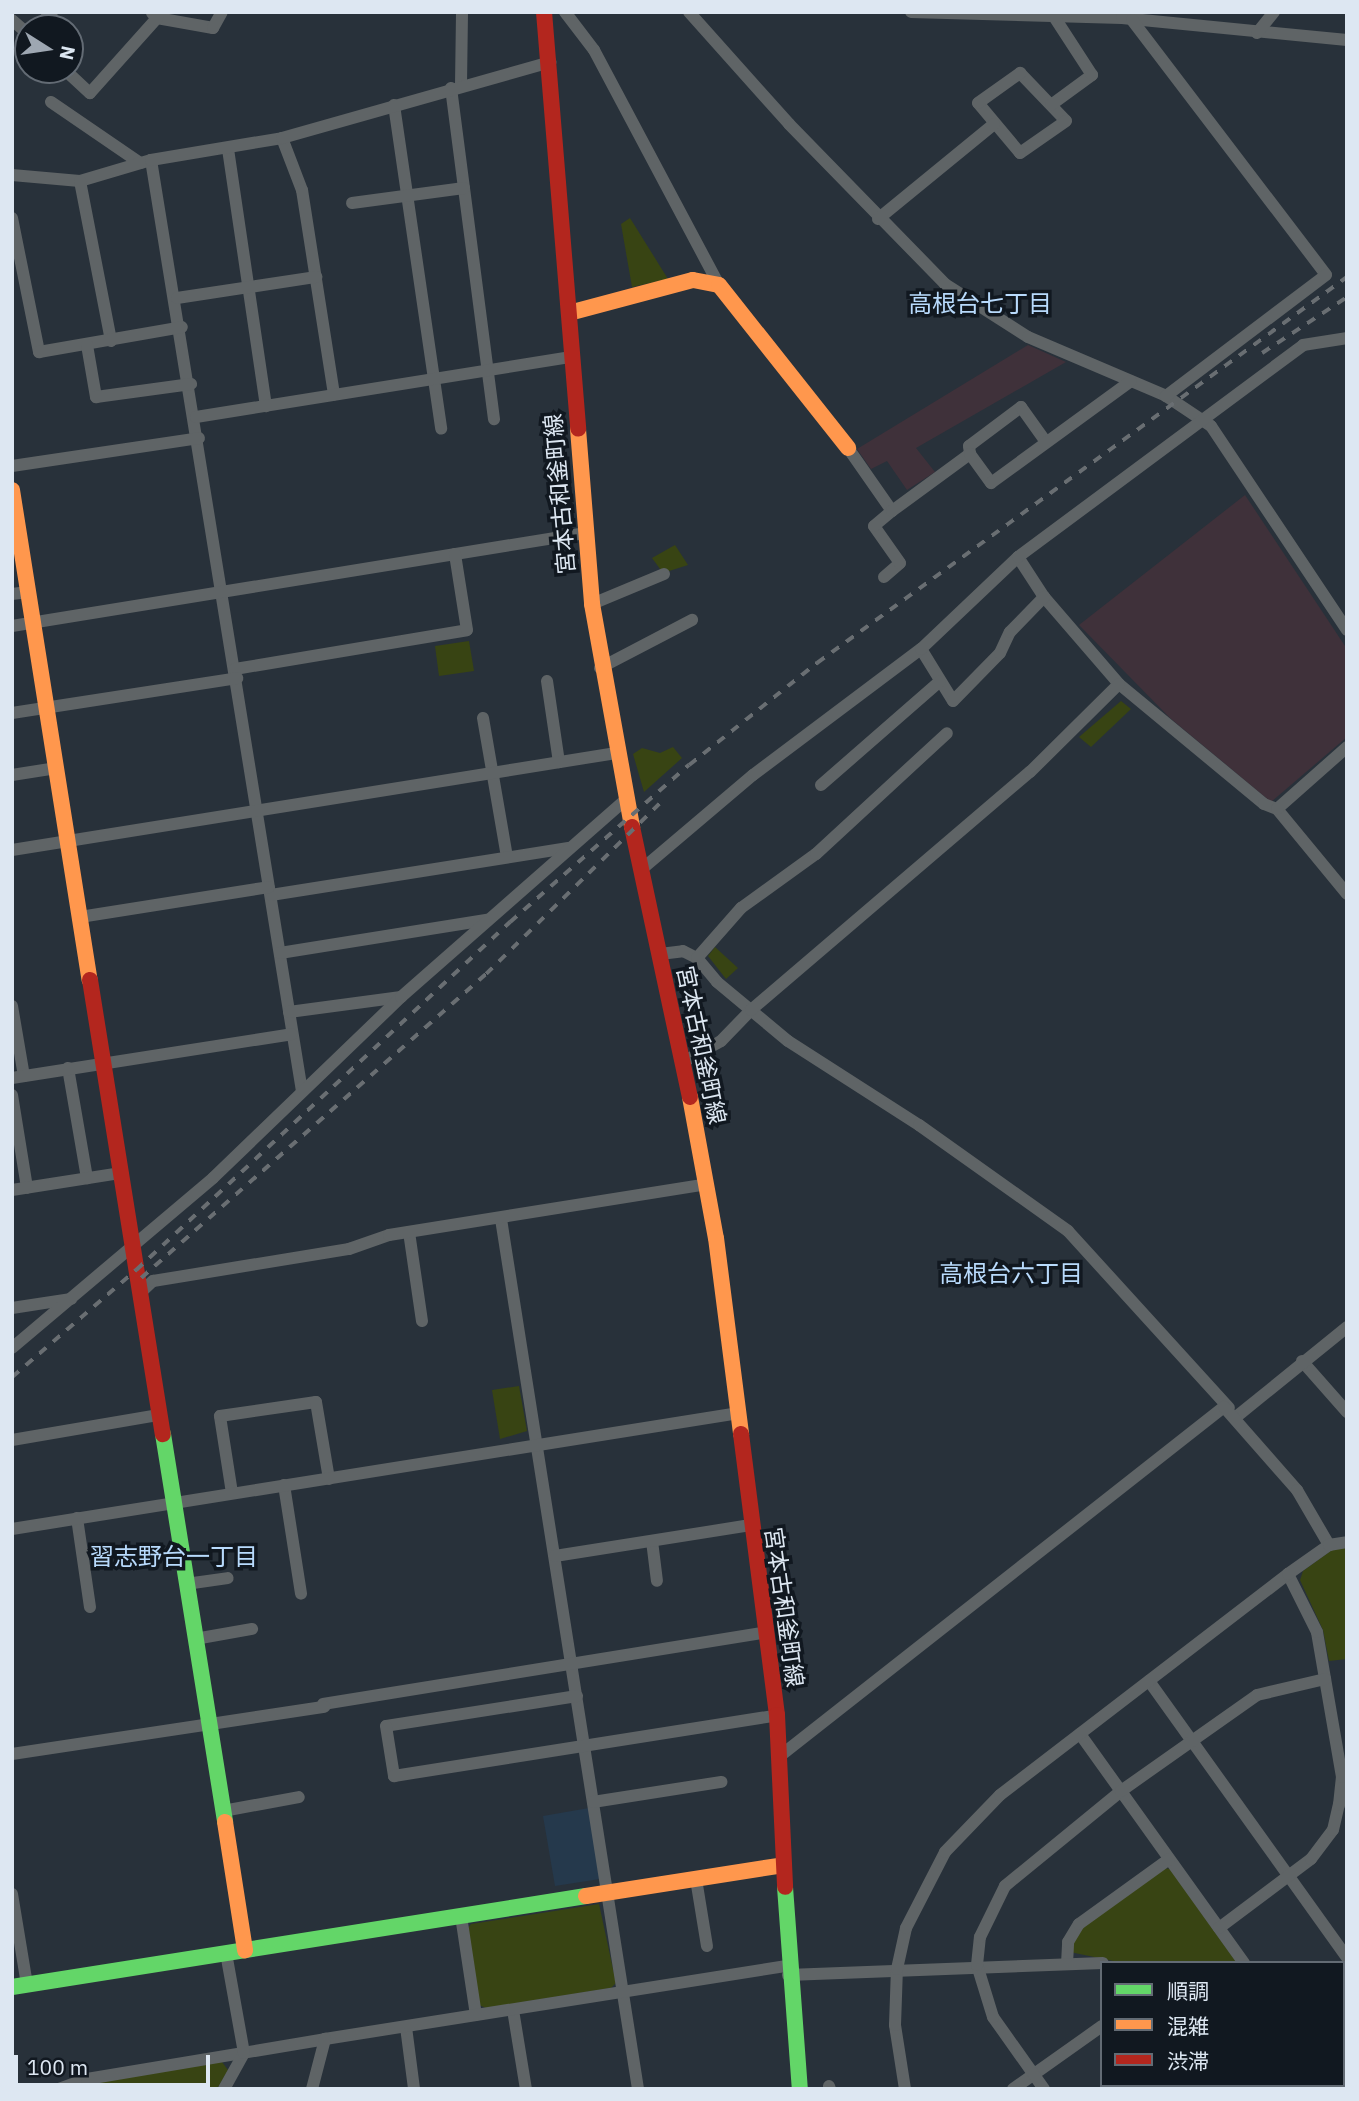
<!DOCTYPE html>
<meta charset="utf-8">
<style>
body{margin:0}
#map{position:relative;width:1359px;height:2101px;overflow:hidden;background:#28313a;font-family:"IBM Plex Sans","Noto Sans JP",sans-serif}
div>[style]{position:absolute}
[style*='--x']{left:calc(var(--x)*1px);top:calc(var(--y)*1px);width:calc(var(--w)*1px);rotate:calc(var(--a)*1deg)}
.built>*{inset:0;background:#25394c}
.education>*{inset:0;background:#3f313a}
.green>*{inset:0;background:#384413}
.street>*{height:12px;margin:-6px;padding:0 6px;transform-origin:6px;border-radius:6px;background:#5f6466}
.fast>*{height:16px;margin:-8px;padding:0 8px;transform-origin:8px;border-radius:8px;background:#63d668}
.slow>*{height:16px;margin:-8px;padding:0 8px;transform-origin:8px;border-radius:8px;background:#ff974d}
.jam>*{height:16px;margin:-8px;padding:0 8px;transform-origin:8px;border-radius:8px;background:#b3261e}
.rail>*{height:3.5px;margin-top:-1.75px;transform-origin:0;background:repeating-linear-gradient(90deg,#696e72 0 9px,transparent 0 18px)}
span{translate:-50% -50%;white-space:nowrap;text-align:center;line-height:1.15;-webkit-text-stroke:7px #111820;paint-order:stroke}
.street-label{font-size:23px;color:#dde7f2}
.neighbourhood-label{font-size:24px;color:#b8dafc}
.frame{position:absolute;inset:0;border:14px solid #dde7f2;pointer-events:none}
.legend{position:absolute;left:1100px;top:1961px;width:245px;height:126px;box-sizing:border-box;background:#111820;border:2px solid #636b74;margin:0;padding:9px 12px;list-style:none;font-size:21px;color:#dde7f2}
.legend li{display:flex;align-items:center;gap:14px;height:35px}
.legend b{width:35px;border:2px solid #636b74}
.north{position:absolute;left:14px;top:14px;width:70px;height:70px;box-sizing:border-box;background:#111820;border:2px solid #636b74;border-radius:50%;rotate:102deg;font-size:19px;font-weight:700;line-height:28px;text-align:center;color:#dde7f2}
.north::after{content:'';display:block;margin:auto;width:24px;height:32px;background:#9ea7b2;clip-path:polygon(50% 0,100% 100%,50% 72%,0 100%)}
.scale{position:absolute;left:14px;top:2055px;width:196px;height:32px;box-sizing:border-box;border:4px solid #dde7f2;border-top:0;padding-left:9px;font-size:21px;line-height:24px;white-space:nowrap;color:#dde7f2;-webkit-text-stroke:5px #111820;paint-order:stroke}
</style>
<div id="map">
<div class="built">
<i style="clip-path:polygon(589px 1808px,600px 1879px,555px 1886px,543px 1816px)"></i>
</div>
<div class="education">
<i style="clip-path:polygon(1028px 345px,1066px 362px,916px 448px,935px 472px,907px 490px,887px 461px,871px 469px,857px 449px)"></i>
<i style="clip-path:polygon(1245px 495px,1347px 649px,1347px 737px,1271px 802px,1170px 718px,1079px 625px)"></i>
</div>
<div class="green">
<i style="clip-path:polygon(630px 218px,668px 279px,632px 287px,621px 224px)"></i>
<i style="clip-path:polygon(675px 545px,688px 565px,663px 573px,652px 558px)"></i>
<i style="clip-path:polygon(469px 641px,474px 671px,439px 676px,435px 646px)"></i>
<i style="clip-path:polygon(1121px 701px,1131px 709px,1091px 747px,1079px 737px)"></i>
<i style="clip-path:polygon(673px 747px,682px 758px,644px 792px,633px 754px,642px 748px,660px 753px)"></i>
<i style="clip-path:polygon(715px 947px,738px 968px,726px 979px,708px 956px)"></i>
<i style="clip-path:polygon(519px 1386px,527px 1431px,500px 1439px,492px 1390px)"></i>
<i style="clip-path:polygon(1347px 1547px,1347px 1659px,1329px 1661px,1323px 1630px,1300px 1580px,1303px 1571px,1332px 1550px)"></i>
<i style="clip-path:polygon(1164px 1868px,1170px 1869px,1237px 1963px,1123px 1963px,1070px 1952px,1078px 1931px)"></i>
<i style="clip-path:polygon(599px 1904px,616px 1983px,611px 1988px,486px 2008px,479px 2005px,467px 1929px,471px 1924px)"></i>
<i style="clip-path:polygon(222px 2062px,228px 2070px,217px 2089px,95px 2089px,97px 2082px)"></i>
</div>
<div class="street">
<i style="--x:565;--y:12;--w:48;--a:52.7"></i>
<i style="--x:594;--y:50;--w:266;--a:62"></i>
<i style="--x:689;--y:12;--w:150;--a:48.2"></i>
<i style="--x:789;--y:124;--w:223;--a:45.7"></i>
<i style="--x:945;--y:284;--w:98;--a:32.6"></i>
<i style="--x:1028;--y:337;--w:150;--a:23.1"></i>
<i style="--x:1166;--y:396;--w:54;--a:33.7"></i>
<i style="--x:1211;--y:426;--w:245;--a:56.3"></i>
<i style="--x:911;--y:12;--w:211;--a:1.6"></i>
<i style="--x:1122;--y:18;--w:226;--a:5.6"></i>
<i style="--x:152;--y:13;--w:7;--a:45"></i>
<i style="--x:157;--y:18;--w:57;--a:10.1"></i>
<i style="--x:213;--y:28;--w:18;--a:-61"></i>
<i style="--x:12;--y:20;--w:21;--a:41"></i>
<i style="--x:1132;--y:20;--w:320;--a:52.7"></i>
<i style="--x:1326;--y:275;--w:201;--a:142.9"></i>
<i style="--x:36;--y:28;--w:23;--a:-45"></i>
<i style="--x:1257;--y:33;--w:27;--a:-51"></i>
<i style="--x:65;--y:70;--w:34;--a:43"></i>
<i style="--x:90;--y:93;--w:101;--a:-48.2"></i>
<i style="--x:1020;--y:73;--w:66;--a:46.2"></i>
<i style="--x:1066;--y:121;--w:56;--a:145.2"></i>
<i style="--x:1020;--y:153;--w:65;--a:-130"></i>
<i style="--x:978;--y:103;--w:52;--a:-35.5"></i>
<i style="--x:461;--y:85;--w:73;--a:-89.2"></i>
<i style="--x:451;--y:88;--w:334;--a:82.6"></i>
<i style="--x:51;--y:102;--w:108;--a:34.4"></i>
<i style="--x:394;--y:105;--w:327;--a:81.7"></i>
<i style="--x:1051;--y:105;--w:51;--a:-36.2"></i>
<i style="--x:1092;--y:75;--w:72;--a:-123"></i>
<i style="--x:282;--y:138;--w:56;--a:69"></i>
<i style="--x:302;--y:190;--w:207;--a:81.1"></i>
<i style="--x:228;--y:149;--w:260;--a:81.6"></i>
<i style="--x:151;--y:160;--w:943;--a:80.79"></i>
<i style="--x:12;--y:175;--w:68;--a:5"></i>
<i style="--x:80;--y:181;--w:74;--a:-16.5"></i>
<i style="--x:151;--y:160;--w:133;--a:-9.5"></i>
<i style="--x:282;--y:138;--w:279;--a:-15.8"></i>
<i style="--x:80;--y:181;--w:163;--a:79"></i>
<i style="--x:352;--y:203;--w:113;--a:-7.6"></i>
<i style="--x:12;--y:218;--w:137;--a:78.6"></i>
<i style="--x:39;--y:352;--w:145;--a:-9.9"></i>
<i style="--x:878;--y:219;--w:150;--a:-39.3"></i>
<i style="--x:177;--y:298;--w:141;--a:-8.6"></i>
<i style="--x:87;--y:345;--w:53;--a:80.2"></i>
<i style="--x:96;--y:397;--w:96;--a:-7.8"></i>
<i style="--x:196;--y:417;--w:380;--a:-9.1"></i>
<i style="--x:848;--y:448;--w:77;--a:55.1"></i>
<i style="--x:970;--y:454;--w:8;--a:-97"></i>
<i style="--x:969;--y:446;--w:65;--a:-36.9"></i>
<i style="--x:1021;--y:407;--w:43;--a:54.5"></i>
<i style="--x:12;--y:466;--w:189;--a:-8.5"></i>
<i style="--x:1018;--y:557;--w:48;--a:57"></i>
<i style="--x:1044;--y:597;--w:115;--a:49.2"></i>
<i style="--x:1119;--y:684;--w:188;--a:39.6"></i>
<i style="--x:1264;--y:804;--w:14;--a:21"></i>
<i style="--x:1277;--y:809;--w:110;--a:50.5"></i>
<i style="--x:884;--y:577;--w:21;--a:-41"></i>
<i style="--x:900;--y:563;--w:45;--a:-125.1"></i>
<i style="--x:874;--y:526;--w:23;--a:-40"></i>
<i style="--x:892;--y:511;--w:97;--a:-36.2"></i>
<i style="--x:970;--y:454;--w:36;--a:54"></i>
<i style="--x:991;--y:483;--w:173;--a:-36.1"></i>
<i style="--x:12;--y:594;--w:16;--a:-7"></i>
<i style="--x:592;--y:604;--w:78;--a:-22.6"></i>
<i style="--x:12;--y:626;--w:580;--a:-9.22"></i>
<i style="--x:921;--y:649;--w:61;--a:58.4"></i>
<i style="--x:953;--y:701;--w:67;--a:-45.6"></i>
<i style="--x:1000;--y:653;--w:23;--a:-65"></i>
<i style="--x:1010;--y:632;--w:49;--a:-45.8"></i>
<i style="--x:600;--y:668;--w:104;--a:-27.6"></i>
<i style="--x:235;--y:669;--w:235;--a:-9.5"></i>
<i style="--x:467;--y:630;--w:77;--a:-99"></i>
<i style="--x:547;--y:681;--w:82;--a:81.6"></i>
<i style="--x:12;--y:713;--w:228;--a:-8.8"></i>
<i style="--x:483;--y:718;--w:141;--a:80.2"></i>
<i style="--x:12;--y:775;--w:45;--a:-9"></i>
<i style="--x:821;--y:785;--w:157;--a:-41.1"></i>
<i style="--x:1277;--y:809;--w:94;--a:-41.5"></i>
<i style="--x:12;--y:850;--w:612;--a:-9.12"></i>
<i style="--x:642;--y:869;--w:145;--a:-40.3"></i>
<i style="--x:753;--y:775;--w:210;--a:-36.9"></i>
<i style="--x:921;--y:649;--w:134;--a:-43.5"></i>
<i style="--x:1018;--y:557;--w:355;--a:-36.6"></i>
<i style="--x:1303;--y:345;--w:45;--a:-9"></i>
<i style="--x:271;--y:895;--w:301;--a:-9"></i>
<i style="--x:80;--y:917;--w:191;--a:-9"></i>
<i style="--x:280;--y:953;--w:210;--a:-9.1"></i>
<i style="--x:660;--y:954;--w:23;--a:-7"></i>
<i style="--x:683;--y:951;--w:16;--a:27"></i>
<i style="--x:697;--y:958;--w:31;--a:50"></i>
<i style="--x:717;--y:982;--w:92;--a:39.7"></i>
<i style="--x:788;--y:1041;--w:156;--a:32.7"></i>
<i style="--x:919;--y:1125;--w:183;--a:35.4"></i>
<i style="--x:1068;--y:1231;--w:239;--a:47.7"></i>
<i style="--x:697;--y:958;--w:67;--a:-48.7"></i>
<i style="--x:741;--y:908;--w:92;--a:-35.8"></i>
<i style="--x:816;--y:854;--w:178;--a:-42.7"></i>
<i style="--x:12;--y:1006;--w:71;--a:80.3"></i>
<i style="--x:289;--y:1012;--w:113;--a:-7.6"></i>
<i style="--x:683;--y:1062;--w:43;--a:-28.9"></i>
<i style="--x:721;--y:1041;--w:43;--a:-45.9"></i>
<i style="--x:751;--y:1010;--w:367;--a:-40.5"></i>
<i style="--x:1030;--y:772;--w:125;--a:-44.7"></i>
<i style="--x:68;--y:1068;--w:112;--a:80.2"></i>
<i style="--x:12;--y:1078;--w:283;--a:-8.9"></i>
<i style="--x:12;--y:1095;--w:94;--a:80.8"></i>
<i style="--x:12;--y:1190;--w:109;--a:-8.9"></i>
<i style="--x:501;--y:1219;--w:881;--a:81.05"></i>
<i style="--x:409;--y:1232;--w:90;--a:81.7"></i>
<i style="--x:140;--y:1293;--w:18;--a:-43"></i>
<i style="--x:153;--y:1281;--w:199;--a:-9.3"></i>
<i style="--x:349;--y:1249;--w:42;--a:-19.3"></i>
<i style="--x:389;--y:1235;--w:322;--a:-9.1"></i>
<i style="--x:12;--y:1308;--w:60;--a:-8.7"></i>
<i style="--x:12;--y:1348;--w:263;--a:-40.2"></i>
<i style="--x:213;--y:1178;--w:261;--a:-43.9"></i>
<i style="--x:401;--y:997;--w:300;--a:-41.3"></i>
<i style="--x:1302;--y:1361;--w:68;--a:48.6"></i>
<i style="--x:1236;--y:1417;--w:143;--a:-39"></i>
<i style="--x:12;--y:1440;--w:149;--a:-9.7"></i>
<i style="--x:284;--y:1485;--w:110;--a:81.1"></i>
<i style="--x:232;--y:1493;--w:78;--a:-98.9"></i>
<i style="--x:220;--y:1416;--w:97;--a:-8.3"></i>
<i style="--x:316;--y:1402;--w:78;--a:80.4"></i>
<i style="--x:77;--y:1518;--w:90;--a:81.7"></i>
<i style="--x:12;--y:1529;--w:736;--a:-9.07"></i>
<i style="--x:652;--y:1541;--w:40;--a:82.9"></i>
<i style="--x:555;--y:1556;--w:198;--a:-9"></i>
<i style="--x:186;--y:1584;--w:42;--a:-8.1"></i>
<i style="--x:195;--y:1639;--w:58;--a:-10"></i>
<i style="--x:1149;--y:1681;--w:340;--a:54.4"></i>
<i style="--x:577;--y:1696;--w:193;--a:171.1"></i>
<i style="--x:386;--y:1726;--w:51;--a:80.9"></i>
<i style="--x:394;--y:1776;--w:388;--a:-9"></i>
<i style="--x:323;--y:1704;--w:450;--a:-9.2"></i>
<i style="--x:1080;--y:1734;--w:282;--a:54.4"></i>
<i style="--x:12;--y:1754;--w:316;--a:-8.6"></i>
<i style="--x:780;--y:1756;--w:565;--a:-38.17"></i>
<i style="--x:1224;--y:1407;--w:111;--a:48.7"></i>
<i style="--x:1297;--y:1490;--w:64;--a:59.8"></i>
<i style="--x:593;--y:1802;--w:130;--a:-8.9"></i>
<i style="--x:223;--y:1811;--w:77;--a:-10.4"></i>
<i style="--x:696;--y:1879;--w:68;--a:80.7"></i>
<i style="--x:12;--y:1894;--w:92;--a:80.6"></i>
<i style="--x:461;--y:1916;--w:100;--a:81.4"></i>
<i style="--x:1219;--y:1928;--w:115;--a:-36.9"></i>
<i style="--x:1311;--y:1859;--w:36;--a:-53"></i>
<i style="--x:1333;--y:1830;--w:26;--a:-77"></i>
<i style="--x:1339;--y:1805;--w:28;--a:-84"></i>
<i style="--x:1342;--y:1777;--w:147;--a:-99.8"></i>
<i style="--x:1317;--y:1632;--w:65;--a:-116.6"></i>
<i style="--x:1067;--y:1964;--w:22;--a:-87"></i>
<i style="--x:1068;--y:1942;--w:21;--a:-59"></i>
<i style="--x:1079;--y:1924;--w:111;--a:-35.8"></i>
<i style="--x:788;--y:1975;--w:315;--a:-2.2"></i>
<i style="--x:513;--y:2010;--w:80;--a:80.7"></i>
<i style="--x:406;--y:2027;--w:63;--a:82.6"></i>
<i style="--x:1343;--y:2044;--w:5;--a:-37"></i>
<i style="--x:1212;--y:2085;--w:4;--a:63"></i>
<i style="--x:1332;--y:2085;--w:4;--a:63"></i>
<i style="--x:829;--y:2086;--w:3;--a:72"></i>
<i style="--x:59;--y:2089;--w:30;--a:-20"></i>
<i style="--x:87;--y:2079;--w:241;--a:-9.5"></i>
<i style="--x:325;--y:2039;--w:469;--a:-9"></i>
<i style="--x:224;--y:2089;--w:41;--a:-60.9"></i>
<i style="--x:244;--y:2053;--w:102;--a:-100.2"></i>
<i style="--x:312;--y:2089;--w:52;--a:-75.4"></i>
<i style="--x:905;--y:2089;--w:65;--a:-98.9"></i>
<i style="--x:895;--y:2025;--w:56;--a:-88"></i>
<i style="--x:897;--y:1969;--w:42;--a:-77.6"></i>
<i style="--x:906;--y:1928;--w:85;--a:-62.8"></i>
<i style="--x:945;--y:1852;--w:79;--a:-46"></i>
<i style="--x:1000;--y:1795;--w:363;--a:-37.5"></i>
<i style="--x:1288;--y:1574;--w:50;--a:-35.3"></i>
<i style="--x:1329;--y:1545;--w:18;--a:-9"></i>
<i style="--x:1013;--y:2089;--w:109;--a:-35.3"></i>
<i style="--x:1044;--y:2089;--w:88;--a:-125.3"></i>
<i style="--x:993;--y:2017;--w:54;--a:-107.1"></i>
<i style="--x:977;--y:1965;--w:28;--a:-84"></i>
<i style="--x:980;--y:1937;--w:57;--a:-63.9"></i>
<i style="--x:1005;--y:1886;--w:150;--a:-39.3"></i>
<i style="--x:1121;--y:1791;--w:166;--a:-35.2"></i>
<i style="--x:1257;--y:1695;--w:70;--a:-13.2"></i>
<i style="--x:1280;--y:2089;--w:6;--a:-39"></i>
</div>
<div class="fast">
<i style="--x:163;--y:1434;--w:393;--a:80.9"></i>
<i style="--x:785;--y:1887;--w:203;--a:85.8"></i>
<i style="--x:12;--y:1987;--w:581;--a:-9.01"></i>
</div>
<div class="slow">
<i style="--x:569;--y:313;--w:128;--a:-14.9"></i>
<i style="--x:693;--y:280;--w:26;--a:11"></i>
<i style="--x:719;--y:285;--w:208;--a:51.6"></i>
<i style="--x:578;--y:429;--w:176;--a:85.4"></i>
<i style="--x:592;--y:604;--w:227;--a:79.8"></i>
<i style="--x:12;--y:490;--w:496;--a:81"></i>
<i style="--x:690;--y:1097;--w:143;--a:79.6"></i>
<i style="--x:716;--y:1238;--w:198;--a:82.7"></i>
<i style="--x:225;--y:1822;--w:130;--a:81.1"></i>
<i style="--x:586;--y:1896;--w:200;--a:-8.9"></i>
</div>
<div class="jam">
<i style="--x:544;--y:12;--w:418;--a:85.3"></i>
<i style="--x:632;--y:827;--w:276;--a:77.9"></i>
<i style="--x:90;--y:980;--w:460;--a:80.9"></i>
<i style="--x:741;--y:1434;--w:283;--a:82.7"></i>
<i style="--x:777;--y:1715;--w:172;--a:87.3"></i>
</div>
<div class="rail">
<i style="--x:1262;--y:353;--w:102;--a:-33.4"></i>
<i style="--x:141;--y:1278;--w:460;--a:-41.4"></i>
<i style="--x:486;--y:974;--w:244;--a:-44.5"></i>
<i style="--x:12;--y:1377;--w:164;--a:-40.8"></i>
<i style="--x:136;--y:1270;--w:511;--a:-42.94"></i>
<i style="--x:510;--y:922;--w:238;--a:-41.3"></i>
<i style="--x:689;--y:765;--w:164;--a:-38.6"></i>
<i style="--x:817;--y:663;--w:656;--a:-36.07"></i>
</div>
<div class="street-label">
<span style="left:559px;top:494px;rotate:-95deg">宮本古和釜町線</span>
<span style="left:702px;top:1045px;rotate:78deg">宮本古和釜町線</span>
<span style="left:785px;top:1607px;rotate:82deg">宮本古和釜町線</span>
</div>
<div class="neighbourhood-label">
<span style="left:980px;top:304px">高根台七丁目</span>
<span style="left:1011px;top:1274px">高根台六丁目</span>
<span style="left:174px;top:1557px">習志野台一丁目</span>
</div>
<div class="frame"></div>
<ul class="legend">
<li><b style="height:9px;background:#63d668"></b>順調</li>
<li><b style="height:9px;background:#ff974d"></b>混雑</li>
<li><b style="height:9px;background:#b3261e"></b>渋滞</li>
</ul>
<div class="north">N</div>
<div class="scale">100 m</div>
</div>
